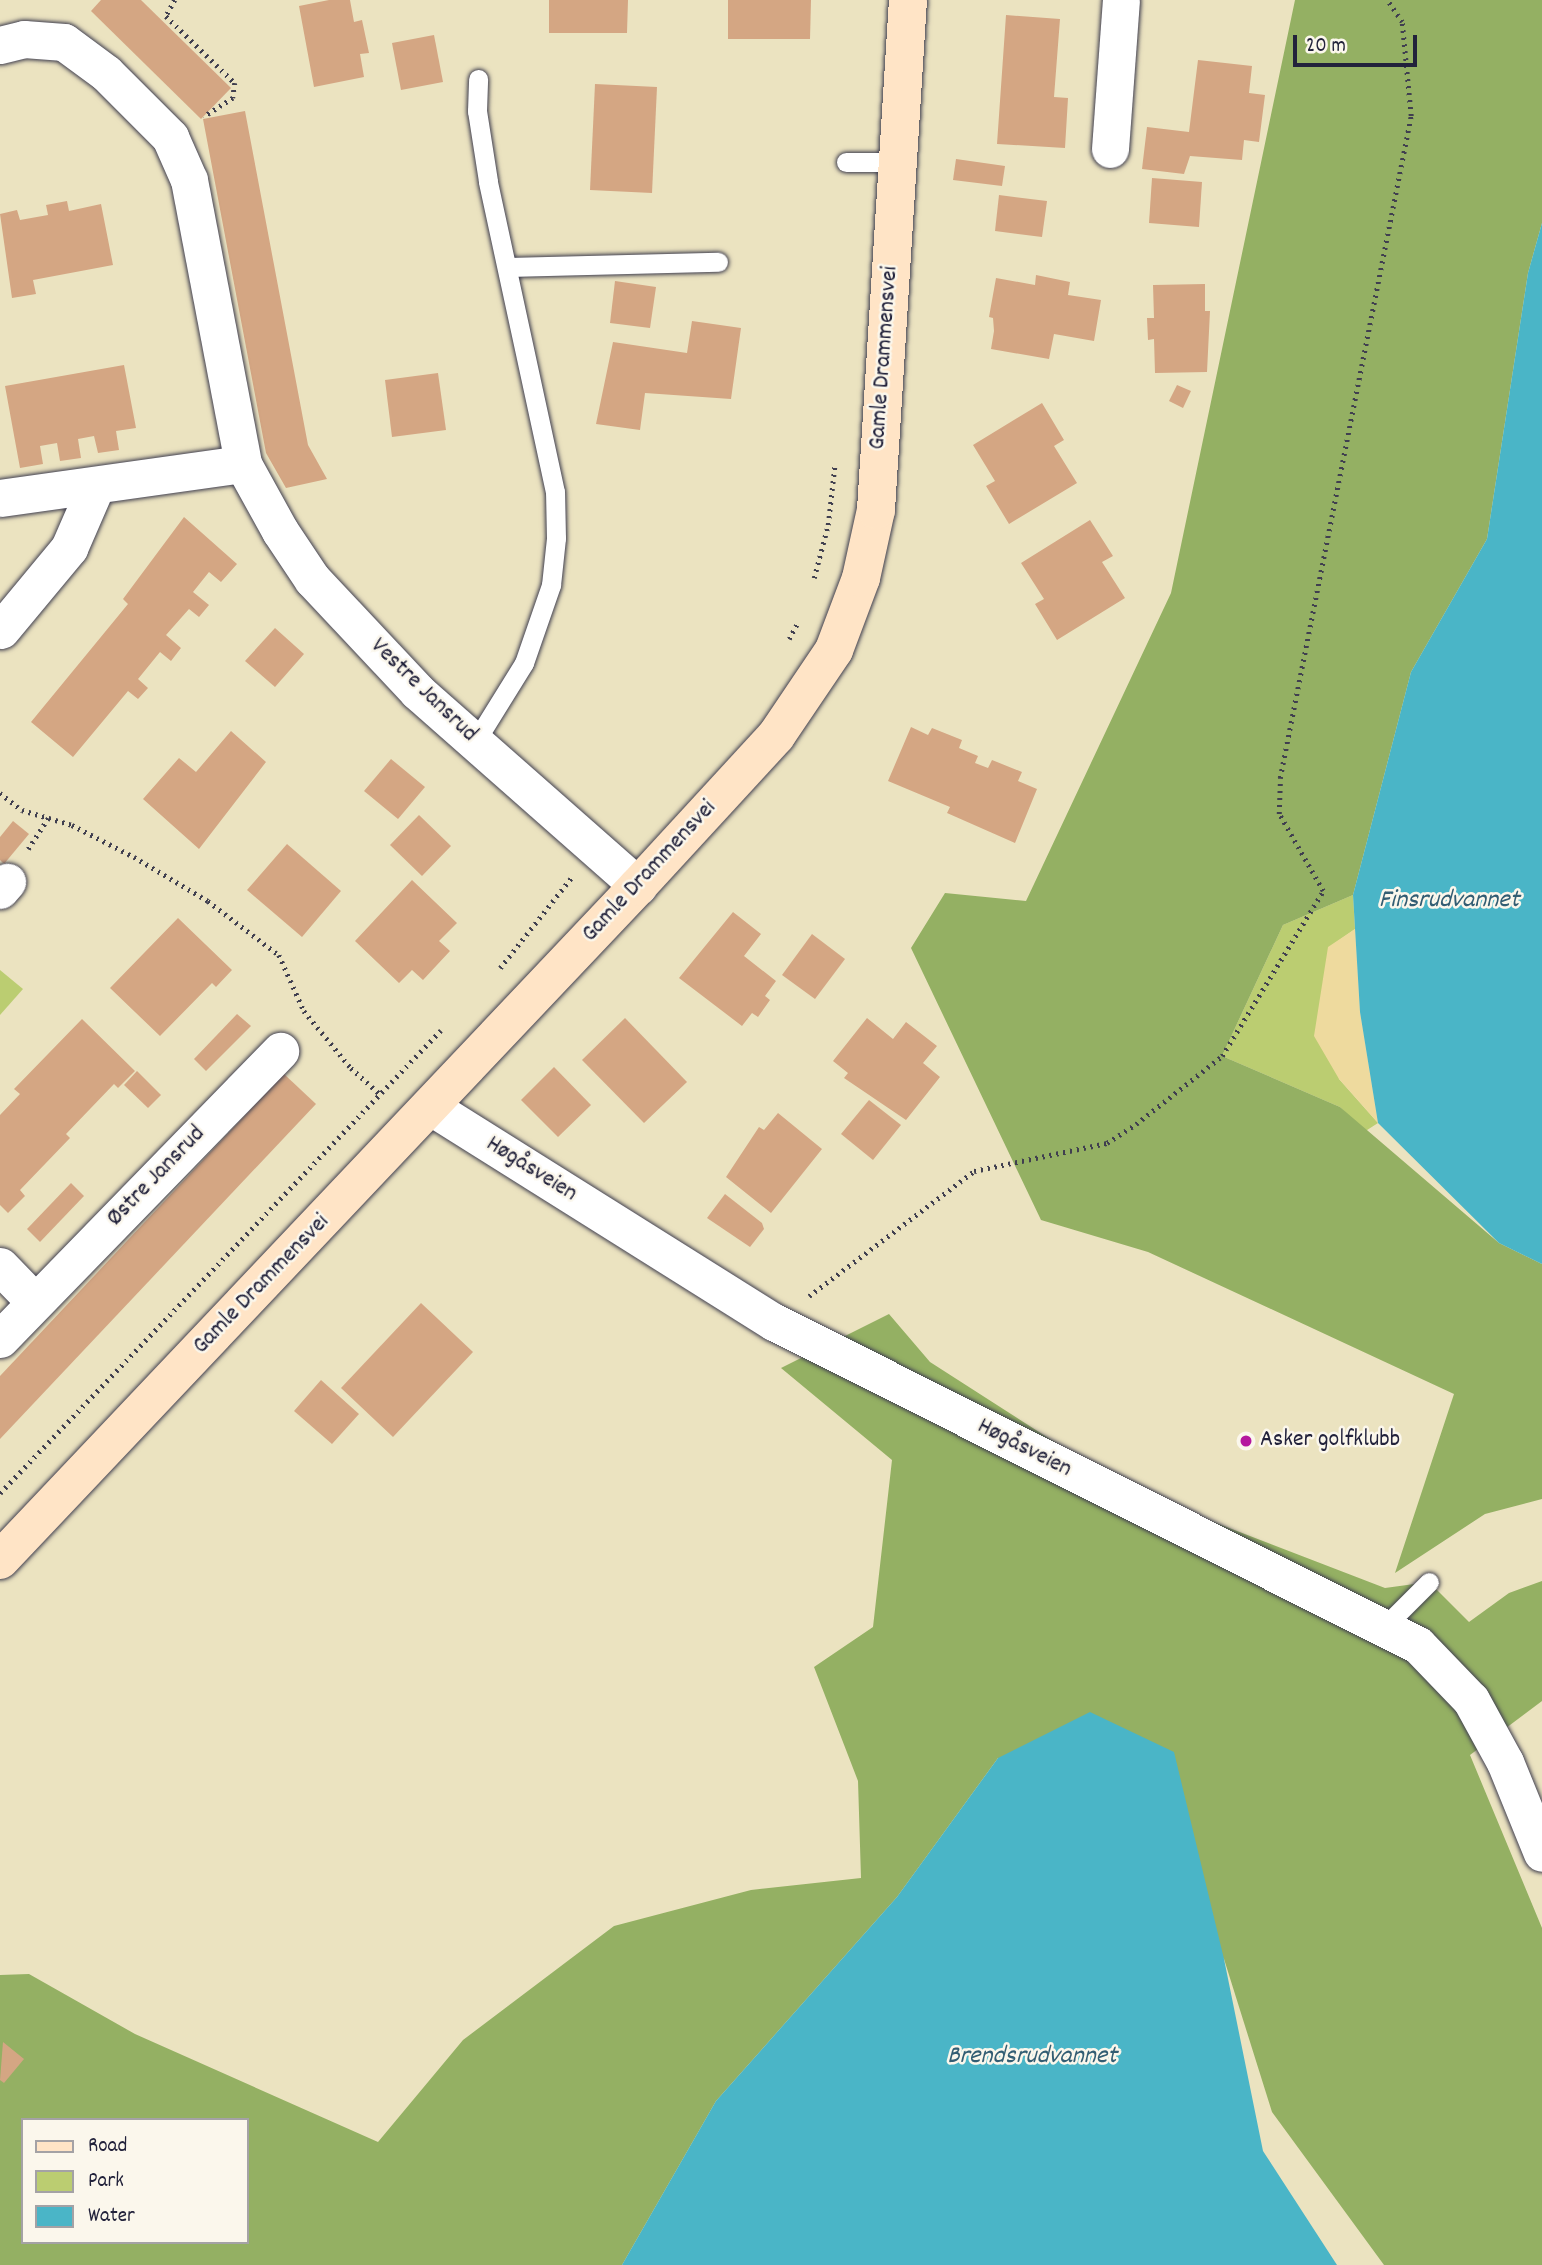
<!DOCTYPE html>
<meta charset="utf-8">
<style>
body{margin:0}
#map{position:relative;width:1542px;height:2265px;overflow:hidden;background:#ebe3c0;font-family:Dekko,sans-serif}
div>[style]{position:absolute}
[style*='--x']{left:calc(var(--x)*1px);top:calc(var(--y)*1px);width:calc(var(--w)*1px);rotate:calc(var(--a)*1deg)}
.green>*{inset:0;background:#bbcd71}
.forest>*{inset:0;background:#94b063}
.sand>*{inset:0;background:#eeda9e}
.water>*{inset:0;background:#4ab5c7}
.building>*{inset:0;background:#d4a683}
.path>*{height:4.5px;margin-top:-2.25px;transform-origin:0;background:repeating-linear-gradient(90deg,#403f4f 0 2px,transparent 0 7px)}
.roads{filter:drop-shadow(0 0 2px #403f4f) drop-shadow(0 0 2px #403f4f)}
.service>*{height:19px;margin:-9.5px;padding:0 9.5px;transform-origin:9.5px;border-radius:9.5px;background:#fff}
.minor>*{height:37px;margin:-18.5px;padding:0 18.5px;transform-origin:18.5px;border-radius:18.5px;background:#fff}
.secondary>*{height:38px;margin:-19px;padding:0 19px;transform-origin:19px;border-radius:19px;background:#ffe4c6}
.dots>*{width:19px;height:19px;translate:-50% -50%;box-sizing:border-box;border:4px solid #fbf7ec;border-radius:50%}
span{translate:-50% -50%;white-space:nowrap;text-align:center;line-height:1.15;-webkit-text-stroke:5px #fbf7ec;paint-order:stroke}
.street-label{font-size:24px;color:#22223b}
.poi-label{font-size:24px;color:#22223b}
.left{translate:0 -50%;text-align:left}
.water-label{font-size:26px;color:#325d73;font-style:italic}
.legend{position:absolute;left:21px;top:2118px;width:228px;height:126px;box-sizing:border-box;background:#fbf7ec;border:2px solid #a4a2a5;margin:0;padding:9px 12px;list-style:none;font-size:21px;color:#22223b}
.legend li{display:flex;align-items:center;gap:14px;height:35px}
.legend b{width:35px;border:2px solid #a4a2a5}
.scale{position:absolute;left:1293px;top:35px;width:124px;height:32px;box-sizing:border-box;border:4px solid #22223b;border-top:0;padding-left:9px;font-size:21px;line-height:24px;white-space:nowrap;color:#22223b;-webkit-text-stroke:5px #fbf7ec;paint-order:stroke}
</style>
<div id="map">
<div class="green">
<i style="clip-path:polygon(1353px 895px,1355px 929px,1328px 948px,1339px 1079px,1378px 1123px,1364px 1132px,1340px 1107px,1222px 1056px,1283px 925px)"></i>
<i style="clip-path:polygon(0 970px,23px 989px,0 1015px)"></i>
</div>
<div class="forest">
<i style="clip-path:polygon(1295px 0,1542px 0,1542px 223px,1528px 273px,1487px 539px,1411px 672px,1353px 895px,1283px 925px,1222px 1056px,1340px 1107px,1499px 1243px,1542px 1264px,1542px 1499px,1485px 1514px,1395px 1573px,1454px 1394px,1148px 1252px,1041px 1220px,911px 948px,945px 893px,1026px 901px,1171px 593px)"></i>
<i style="clip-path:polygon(evenodd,889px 1314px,930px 1362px,1128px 1489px,1385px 1588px,1429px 1582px,1469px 1622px,1509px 1593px,1542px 1581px,1542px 1701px,1470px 1755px,1542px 1928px,1542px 2265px,1384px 2265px,1272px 2112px,1224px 1959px,998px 1758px,897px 1897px,716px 2101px,622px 2265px,0 2265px,0 1975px,29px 1974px,135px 2034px,378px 2142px,463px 2040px,614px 1926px,751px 1890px,861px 1878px,858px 1781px,814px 1667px,873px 1627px,892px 1460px,781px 1368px,889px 1314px,23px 2120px,247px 2120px,247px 2242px,23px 2242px,23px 2120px)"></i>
</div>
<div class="sand">
<i style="clip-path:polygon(1355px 929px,1360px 1012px,1378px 1123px,1339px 1079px,1314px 1036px,1328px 947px)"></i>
</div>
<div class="water">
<i style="clip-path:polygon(1542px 223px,1542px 1264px,1499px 1243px,1378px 1123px,1360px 1012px,1353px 895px,1411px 672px,1487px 539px,1528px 273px)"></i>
<i style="clip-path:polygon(1090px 1712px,1174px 1752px,1224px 1959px,1263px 2151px,1337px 2265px,622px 2265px,716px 2101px,897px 1897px,998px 1758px)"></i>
</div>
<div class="building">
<i style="clip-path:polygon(101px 0,141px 0,231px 88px,201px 119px,91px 11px)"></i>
<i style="clip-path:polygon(329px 0,350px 0,354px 22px,362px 20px,369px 53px,360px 54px,364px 77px,314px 87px,299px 6px)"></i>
<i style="clip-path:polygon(549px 0,628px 0,627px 33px,549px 33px)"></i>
<i style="clip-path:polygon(728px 0,811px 0,810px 39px,728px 39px)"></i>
<i style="clip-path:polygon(1006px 15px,1060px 19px,1054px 97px,1068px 98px,1065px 148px,997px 144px)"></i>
<i style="clip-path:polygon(434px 35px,443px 82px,401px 90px,392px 43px)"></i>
<i style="clip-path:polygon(1198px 60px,1252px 66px,1249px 93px,1265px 95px,1259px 142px,1244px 140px,1242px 160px,1190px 156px,1184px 174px,1142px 169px,1147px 127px,1189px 132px)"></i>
<i style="clip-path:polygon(595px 84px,657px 87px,652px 193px,590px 190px)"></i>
<i style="clip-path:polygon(245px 111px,308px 445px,327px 479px,286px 488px,266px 453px,203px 119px)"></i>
<i style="clip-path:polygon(956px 159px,1005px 166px,1002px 186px,953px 180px)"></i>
<i style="clip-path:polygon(1152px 178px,1202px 182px,1199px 227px,1149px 223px)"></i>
<i style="clip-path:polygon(999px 195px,1047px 201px,1042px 237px,995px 231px)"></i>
<i style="clip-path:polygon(67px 201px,69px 211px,101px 204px,113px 265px,33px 280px,36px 294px,12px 298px,0 214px,17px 210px,20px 220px,48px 215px,46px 205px)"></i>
<i style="clip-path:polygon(1036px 275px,1070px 282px,1068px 295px,1101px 300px,1094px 341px,1054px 334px,1049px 359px,991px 349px,994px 331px,993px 318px,989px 317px,996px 278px,1035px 285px)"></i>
<i style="clip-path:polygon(615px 281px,656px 287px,650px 328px,610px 323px)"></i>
<i style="clip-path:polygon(1205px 284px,1205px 311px,1210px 311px,1207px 372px,1155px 373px,1154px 339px,1148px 340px,1147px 318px,1154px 318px,1153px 285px)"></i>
<i style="clip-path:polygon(692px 321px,741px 328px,731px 399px,645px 393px,640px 430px,596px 424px,613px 342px,687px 353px)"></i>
<i style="clip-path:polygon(124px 365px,136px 428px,116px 431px,119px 450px,98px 453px,94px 436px,78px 439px,81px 458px,60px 461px,57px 443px,40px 446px,43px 464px,20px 468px,5px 386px)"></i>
<i style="clip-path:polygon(438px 373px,446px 430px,392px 437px,385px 380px)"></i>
<i style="clip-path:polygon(1177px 385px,1191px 391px,1183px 408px,1169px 401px)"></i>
<i style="clip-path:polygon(1042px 403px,1064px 440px,1054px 446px,1077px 483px,1009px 524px,986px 486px,995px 481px,973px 445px)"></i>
<i style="clip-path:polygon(184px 517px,237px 564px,221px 582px,209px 572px,193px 592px,209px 605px,199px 617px,189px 609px,166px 635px,181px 648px,171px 661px,160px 652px,138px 679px,148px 688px,138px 699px,128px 691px,73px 757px,31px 722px,128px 604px,123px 599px)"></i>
<i style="clip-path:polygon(1090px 520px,1113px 556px,1102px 562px,1125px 598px,1057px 640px,1035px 604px,1044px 599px,1021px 563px)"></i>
<i style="clip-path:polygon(275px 628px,304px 654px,275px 687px,245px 661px)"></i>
<i style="clip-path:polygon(911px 727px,928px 735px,932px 728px,962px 740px,959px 748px,978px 756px,975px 763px,988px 768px,992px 760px,1022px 772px,1018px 781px,1037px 789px,1015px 843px,947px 813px,950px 807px,888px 781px)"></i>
<i style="clip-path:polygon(231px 731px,266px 762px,199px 849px,143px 799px,179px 758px,196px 772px)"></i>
<i style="clip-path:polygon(391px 759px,425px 787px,398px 819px,364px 791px)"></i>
<i style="clip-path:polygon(419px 815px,451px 846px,422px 876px,390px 845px)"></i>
<i style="clip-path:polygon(13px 821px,29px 834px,4px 864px,0 860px,0 837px)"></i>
<i style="clip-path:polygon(287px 844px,341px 891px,302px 937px,247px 890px)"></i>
<i style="clip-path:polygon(412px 880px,457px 923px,439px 941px,450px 951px,423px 980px,412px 970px,399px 983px,355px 941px)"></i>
<i style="clip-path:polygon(733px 912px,761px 934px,744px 956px,776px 981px,765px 996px,770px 1000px,758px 1017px,752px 1013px,742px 1026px,679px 978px)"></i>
<i style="clip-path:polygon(178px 918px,232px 970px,216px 987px,212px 983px,160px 1036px,110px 988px)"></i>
<i style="clip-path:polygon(812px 934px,845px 959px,815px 999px,782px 975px)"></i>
<i style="clip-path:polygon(237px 1014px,251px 1026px,206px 1071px,194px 1059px)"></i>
<i style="clip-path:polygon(625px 1018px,687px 1082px,644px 1123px,582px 1060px)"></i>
<i style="clip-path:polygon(867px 1018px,893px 1039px,906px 1022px,937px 1046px,923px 1063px,940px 1077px,906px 1120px,844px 1078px,848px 1073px,833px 1061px)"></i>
<i style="clip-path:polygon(82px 1019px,135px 1071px,118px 1088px,114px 1084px,66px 1134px,70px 1138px,20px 1190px,25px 1196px,8px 1213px,0 1205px,0 1115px,20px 1094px,14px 1089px)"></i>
<i style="clip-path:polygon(554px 1067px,591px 1105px,558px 1137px,521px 1100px)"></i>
<i style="clip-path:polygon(137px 1071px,161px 1095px,148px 1108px,124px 1085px)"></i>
<i style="clip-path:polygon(284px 1074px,316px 1104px,0 1439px,0 1376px)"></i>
<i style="clip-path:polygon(869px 1100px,901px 1125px,873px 1160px,841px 1134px)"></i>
<i style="clip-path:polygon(778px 1113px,822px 1149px,771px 1213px,726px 1177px,759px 1127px,764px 1130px)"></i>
<i style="clip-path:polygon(71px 1183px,84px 1196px,40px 1242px,27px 1229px)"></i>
<i style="clip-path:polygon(725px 1194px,762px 1223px,764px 1229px,750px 1247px,707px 1218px)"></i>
<i style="clip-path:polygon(421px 1303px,473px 1352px,393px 1437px,341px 1388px)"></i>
<i style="clip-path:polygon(321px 1380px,359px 1414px,332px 1444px,294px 1411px)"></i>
<i style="clip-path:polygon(3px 2042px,24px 2059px,4px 2083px,0 2080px)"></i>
</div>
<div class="path">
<i style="--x:175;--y:0;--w:18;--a:119"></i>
<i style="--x:166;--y:16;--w:96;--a:44.2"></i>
<i style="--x:235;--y:83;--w:15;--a:98"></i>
<i style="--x:233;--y:98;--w:35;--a:147"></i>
<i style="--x:814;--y:578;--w:55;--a:-75.2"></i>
<i style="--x:828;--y:525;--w:62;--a:-83.6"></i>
<i style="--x:789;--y:639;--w:19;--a:-62"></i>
<i style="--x:0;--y:793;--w:28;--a:38"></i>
<i style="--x:22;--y:810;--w:52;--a:16.7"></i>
<i style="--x:72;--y:825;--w:70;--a:27.3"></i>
<i style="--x:134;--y:857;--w:86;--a:30.7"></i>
<i style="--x:208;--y:901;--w:89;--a:37.3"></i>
<i style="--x:279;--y:955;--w:61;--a:65.9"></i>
<i style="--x:304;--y:1011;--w:74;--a:50.5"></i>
<i style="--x:351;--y:1068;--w:38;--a:42"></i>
<i style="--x:28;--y:849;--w:37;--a:-57"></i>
<i style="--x:500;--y:968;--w:115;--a:-51.7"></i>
<i style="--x:809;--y:1296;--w:207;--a:-37.1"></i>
<i style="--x:974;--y:1171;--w:136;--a:-11.9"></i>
<i style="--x:1107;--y:1143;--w:35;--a:-33"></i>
<i style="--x:1136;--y:1124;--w:110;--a:-38.3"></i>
<i style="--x:1222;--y:1056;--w:193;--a:-58.5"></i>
<i style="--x:1323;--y:891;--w:89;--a:-119.7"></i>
<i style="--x:1279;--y:814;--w:36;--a:-88"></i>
<i style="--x:1280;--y:778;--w:675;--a:-78.81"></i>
<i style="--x:1411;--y:116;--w:94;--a:-95.5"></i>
<i style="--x:1402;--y:22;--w:27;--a:-124"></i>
<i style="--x:0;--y:1493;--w:639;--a:-46.39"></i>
</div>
<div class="roads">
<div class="service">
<i style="--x:846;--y:162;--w:52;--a:0"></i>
<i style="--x:507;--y:267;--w:211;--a:-1.4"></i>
<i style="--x:475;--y:742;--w:93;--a:-58.2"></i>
<i style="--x:524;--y:663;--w:83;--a:-70.9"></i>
<i style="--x:551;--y:585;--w:47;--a:-83.9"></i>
<i style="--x:556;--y:538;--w:46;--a:-91.2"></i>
<i style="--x:555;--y:492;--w:318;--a:-102.2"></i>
<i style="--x:488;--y:181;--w:71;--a:-98.9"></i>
<i style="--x:477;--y:111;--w:32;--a:-88"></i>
<i style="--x:1385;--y:1626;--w:62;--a:-45"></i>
</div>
<div class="minor">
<i style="--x:0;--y:45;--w:25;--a:-14"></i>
<i style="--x:24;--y:39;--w:40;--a:4.3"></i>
<i style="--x:64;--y:42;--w:52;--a:36.4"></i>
<i style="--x:106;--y:73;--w:91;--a:45"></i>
<i style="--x:170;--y:137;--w:47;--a:66.2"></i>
<i style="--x:189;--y:180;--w:289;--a:79.2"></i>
<i style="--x:243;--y:464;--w:77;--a:61.1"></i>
<i style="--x:280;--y:531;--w:58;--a:56.3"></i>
<i style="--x:312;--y:579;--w:154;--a:46.8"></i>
<i style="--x:417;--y:691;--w:295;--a:41.4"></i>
<i style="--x:1110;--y:149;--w:149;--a:-85.8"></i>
<i style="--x:0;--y:498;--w:245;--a:-8"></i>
<i style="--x:1;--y:630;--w:107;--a:-50.3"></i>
<i style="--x:69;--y:548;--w:68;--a:-66.5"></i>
<i style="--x:0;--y:890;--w:11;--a:-49"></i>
<i style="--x:431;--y:1107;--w:405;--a:32.1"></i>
<i style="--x:774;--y:1322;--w:720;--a:26.64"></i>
<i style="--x:1418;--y:1645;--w:76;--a:46.1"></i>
<i style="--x:1471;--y:1700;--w:71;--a:61.3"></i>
<i style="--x:1505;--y:1762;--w:98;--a:67.9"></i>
<i style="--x:0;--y:1266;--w:50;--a:45.8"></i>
<i style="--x:0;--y:1339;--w:402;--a:-45.8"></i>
</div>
<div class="secondary">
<i style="--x:0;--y:1560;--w:928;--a:-46.57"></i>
<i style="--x:638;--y:886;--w:204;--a:-47.4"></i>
<i style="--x:776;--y:736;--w:104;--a:-56"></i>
<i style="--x:834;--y:650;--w:77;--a:-69.4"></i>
<i style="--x:861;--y:578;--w:70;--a:-77.6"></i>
<i style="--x:876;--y:510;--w:511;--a:-86.41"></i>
</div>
</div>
<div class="dots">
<i style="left:1246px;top:1441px;background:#b5179e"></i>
</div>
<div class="street-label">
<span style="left:885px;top:358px;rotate:-86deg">Gamle Drammensvei</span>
<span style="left:423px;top:691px;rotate:44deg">Vestre Jansrud</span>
<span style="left:650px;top:872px;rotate:-47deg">Gamle Drammensvei</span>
<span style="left:531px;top:1170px;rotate:32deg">Høgåsveien</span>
<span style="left:157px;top:1177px;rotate:-46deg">Østre Jansrud</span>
<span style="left:262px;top:1285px;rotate:-46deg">Gamle Drammensvei</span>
<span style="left:1024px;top:1449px;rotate:27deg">Høgåsveien</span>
</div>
<div class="poi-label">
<span class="left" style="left:1260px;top:1441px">Asker golfklubb</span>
</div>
<div class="water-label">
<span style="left:1449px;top:901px">Finsrudvannet</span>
<span style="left:1032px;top:2057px">Brendsrudvannet</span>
</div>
<ul class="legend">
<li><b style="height:9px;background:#ffe4c6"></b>Road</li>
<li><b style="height:19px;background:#bbcd71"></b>Park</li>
<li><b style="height:19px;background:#4ab5c7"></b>Water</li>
</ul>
<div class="scale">20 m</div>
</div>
